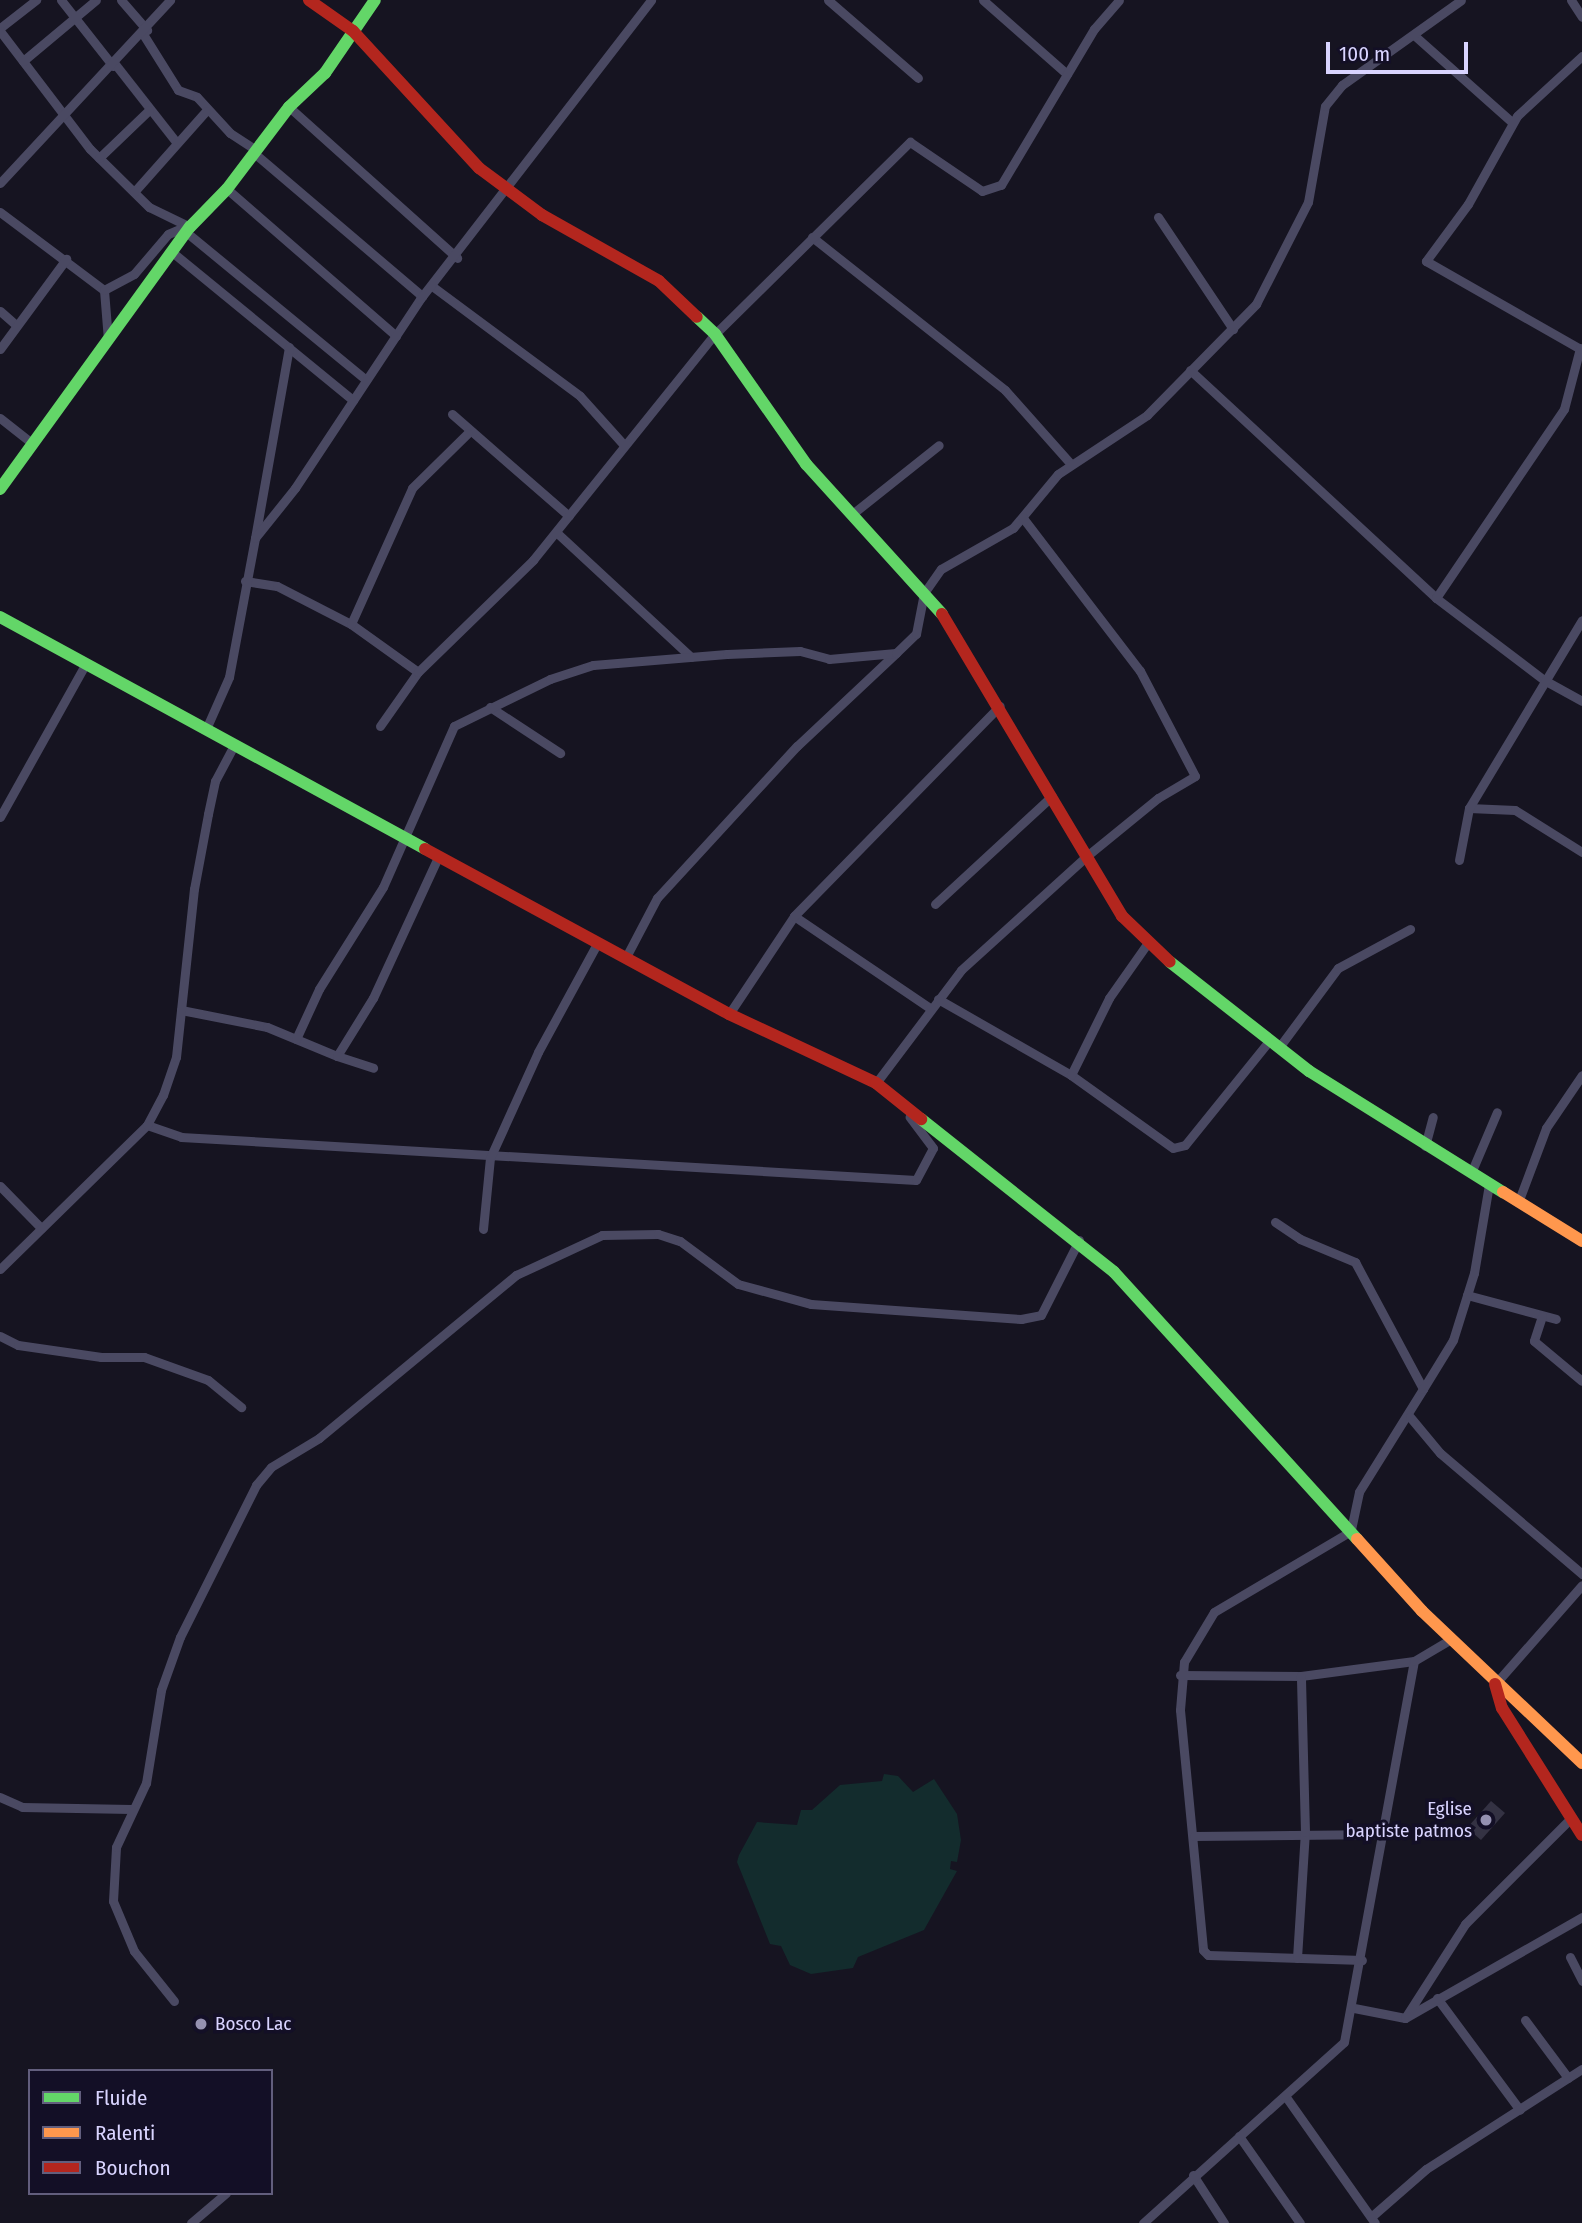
<!DOCTYPE html>
<style>
body{margin:0}
#map{position:relative;width:1582px;height:2223px;overflow:hidden;background:#161421;font-family:"Fira Sans Condensed",sans-serif}
div>[style]{position:absolute}
[style*='--x']{left:calc(var(--x)*1px);top:calc(var(--y)*1px);width:calc(var(--w)*1px);rotate:calc(var(--a)*1deg)}
.green>*{inset:0;background:#132c2d}
.building>*{inset:0;background:#343243}
.street>*{height:9px;margin:-4.5px;padding:0 4.5px;transform-origin:4.5px;border-radius:4.5px;background:#4a4962}
.fast>*{height:12px;margin:-6px;padding:0 6px;transform-origin:6px;border-radius:6px;background:#63d668}
.slow>*{height:12px;margin:-6px;padding:0 6px;transform-origin:6px;border-radius:6px;background:#ff974d}
.jam>*{height:12px;margin:-6px;padding:0 6px;transform-origin:6px;border-radius:6px;background:#b3261e}
.dots>*{width:19px;height:19px;translate:-50% -50%;box-sizing:border-box;border:4px solid #130f26;border-radius:50%}
span{translate:-50% -50%;white-space:nowrap;text-align:center;line-height:1.15;-webkit-text-stroke:7px #130f26;paint-order:stroke}
.poi-label{font-size:19px;color:#d9d4ff}
.right{translate:-100% -50%;text-align:right}
.left{translate:0 -50%;text-align:left}
.legend{position:absolute;left:28px;top:2069px;width:245px;height:126px;box-sizing:border-box;background:#130f26;border:2px solid #625e7d;margin:0;padding:9px 12px;list-style:none;font-size:21px;color:#d9d4ff}
.legend li{display:flex;align-items:center;gap:14px;height:35px}
.legend b{width:35px;border:2px solid #625e7d}
.scale{position:absolute;left:1326px;top:42px;width:142px;height:32px;box-sizing:border-box;border:4px solid #d9d4ff;border-top:0;padding-left:9px;font-size:21px;line-height:24px;white-space:nowrap;color:#d9d4ff;-webkit-text-stroke:5px #130f26;paint-order:stroke}
</style>
<div id="map">
<div class="green">
<i style="clip-path:polygon(884px 1774px,898px 1776px,913px 1792px,934px 1779px,957px 1814px,961px 1840px,957px 1862px,951px 1861px,950px 1869px,957px 1871px,924px 1930px,858px 1957px,853px 1968px,811px 1974px,790px 1965px,781px 1946px,770px 1944px,737px 1862px,739px 1855px,757px 1822px,797px 1825px,801px 1810px,812px 1810px,840px 1785px,882px 1781px)"></i>
</div>
<div class="building">
<i style="clip-path:polygon(1491px 1801px,1505px 1813px,1481px 1840px,1467px 1828px)"></i>
</div>
<div class="street">
<i style="--x:61;--y:0;--w:84;--a:51.8"></i>
<i style="--x:121;--y:0;--w:40;--a:49"></i>
<i style="--x:828;--y:0;--w:119;--a:40.9"></i>
<i style="--x:983;--y:0;--w:112;--a:41.4"></i>
<i style="--x:1571;--y:0;--w:20;--a:57"></i>
<i style="--x:0;--y:28;--w:46;--a:-37.9"></i>
<i style="--x:0;--y:31;--w:148;--a:52.7"></i>
<i style="--x:90;--y:149;--w:83;--a:44.5"></i>
<i style="--x:149;--y:207;--w:46;--a:26"></i>
<i style="--x:143;--y:34;--w:66;--a:58"></i>
<i style="--x:178;--y:90;--w:20;--a:20"></i>
<i style="--x:197;--y:97;--w:49;--a:47.5"></i>
<i style="--x:230;--y:133;--w:31;--a:33"></i>
<i style="--x:1415;--y:36;--w:130;--a:41.6"></i>
<i style="--x:1582;--y:56;--w:88;--a:137.3"></i>
<i style="--x:1517;--y:116;--w:101;--a:119.1"></i>
<i style="--x:1468;--y:204;--w:71;--a:126.4"></i>
<i style="--x:1426;--y:261;--w:180;--a:29.7"></i>
<i style="--x:23;--y:61;--w:95;--a:-39.9"></i>
<i style="--x:115;--y:64;--w:100;--a:51.9"></i>
<i style="--x:289;--y:107;--w:226;--a:41.9"></i>
<i style="--x:254;--y:153;--w:221;--a:40.4"></i>
<i style="--x:99;--y:158;--w:69;--a:-43.8"></i>
<i style="--x:0;--y:183;--w:250;--a:-47.1"></i>
<i style="--x:227;--y:189;--w:224;--a:41"></i>
<i style="--x:134;--y:192;--w:108;--a:-48.4"></i>
<i style="--x:0;--y:212;--w:130;--a:36.9"></i>
<i style="--x:104;--y:290;--w:50;--a:85.4"></i>
<i style="--x:1158;--y:217;--w:135;--a:56.2"></i>
<i style="--x:186;--y:232;--w:233;--a:39.4"></i>
<i style="--x:812;--y:237;--w:246;--a:38.4"></i>
<i style="--x:1005;--y:390;--w:99;--a:48.3"></i>
<i style="--x:172;--y:252;--w:234;--a:39.3"></i>
<i style="--x:432;--y:286;--w:184;--a:36.6"></i>
<i style="--x:580;--y:396;--w:66;--a:48.1"></i>
<i style="--x:104;--y:290;--w:34;--a:-28"></i>
<i style="--x:134;--y:274;--w:52;--a:-49.6"></i>
<i style="--x:168;--y:234;--w:23;--a:-23"></i>
<i style="--x:0;--y:311;--w:21;--a:41"></i>
<i style="--x:0;--y:349;--w:112;--a:-53.7"></i>
<i style="--x:1190;--y:370;--w:335;--a:42.8"></i>
<i style="--x:1436;--y:598;--w:136;--a:37.2"></i>
<i style="--x:1544;--y:680;--w:43;--a:28.9"></i>
<i style="--x:452;--y:414;--w:155;--a:41.1"></i>
<i style="--x:0;--y:418;--w:42;--a:38.2"></i>
<i style="--x:851;--y:515;--w:112;--a:-38.5"></i>
<i style="--x:556;--y:532;--w:184;--a:42.8"></i>
<i style="--x:255;--y:538;--w:194;--a:-79.9"></i>
<i style="--x:245;--y:581;--w:32;--a:9"></i>
<i style="--x:277;--y:586;--w:83;--a:27.2"></i>
<i style="--x:351;--y:624;--w:82;--a:35.6"></i>
<i style="--x:1436;--y:598;--w:228;--a:-55.9"></i>
<i style="--x:1564;--y:409;--w:63;--a:-75.3"></i>
<i style="--x:351;--y:624;--w:149;--a:-65.8"></i>
<i style="--x:412;--y:488;--w:78;--a:-44.5"></i>
<i style="--x:490;--y:707;--w:84;--a:33.3"></i>
<i style="--x:380;--y:726;--w:66;--a:-54.9"></i>
<i style="--x:418;--y:672;--w:161;--a:-44.2"></i>
<i style="--x:533;--y:560;--w:290;--a:-51.2"></i>
<i style="--x:715;--y:334;--w:274;--a:-44.6"></i>
<i style="--x:910;--y:142;--w:87;--a:34.2"></i>
<i style="--x:982;--y:191;--w:20;--a:-18"></i>
<i style="--x:1001;--y:185;--w:182;--a:-59.2"></i>
<i style="--x:1094;--y:29;--w:38;--a:-49"></i>
<i style="--x:206;--y:729;--w:57;--a:-66.1"></i>
<i style="--x:229;--y:677;--w:141;--a:-79.4"></i>
<i style="--x:255;--y:538;--w:64;--a:-51.3"></i>
<i style="--x:295;--y:488;--w:227;--a:-56.5"></i>
<i style="--x:420;--y:299;--w:378;--a:-52.3"></i>
<i style="--x:1469;--y:808;--w:46;--a:2.5"></i>
<i style="--x:1515;--y:810;--w:79;--a:32.1"></i>
<i style="--x:0;--y:817;--w:176;--a:-60.8"></i>
<i style="--x:1459;--y:860;--w:53;--a:-79.1"></i>
<i style="--x:1469;--y:808;--w:219;--a:-59"></i>
<i style="--x:935;--y:904;--w:159;--a:-42.7"></i>
<i style="--x:794;--y:916;--w:164;--a:34.1"></i>
<i style="--x:626;--y:957;--w:67;--a:-62.3"></i>
<i style="--x:657;--y:898;--w:207;--a:-47.4"></i>
<i style="--x:797;--y:746;--w:136;--a:-43.2"></i>
<i style="--x:938;--y:999;--w:153;--a:29.7"></i>
<i style="--x:1071;--y:1075;--w:125;--a:35.6"></i>
<i style="--x:1173;--y:1148;--w:12;--a:-14"></i>
<i style="--x:1185;--y:1145;--w:134;--a:-51.1"></i>
<i style="--x:181;--y:1010;--w:88;--a:11.2"></i>
<i style="--x:267;--y:1027;--w:76;--a:22.5"></i>
<i style="--x:337;--y:1056;--w:68;--a:-58.2"></i>
<i style="--x:373;--y:998;--w:157;--a:-65.2"></i>
<i style="--x:729;--y:1014;--w:118;--a:-56.4"></i>
<i style="--x:794;--y:916;--w:294;--a:-45.6"></i>
<i style="--x:296;--y:1039;--w:55;--a:-65.3"></i>
<i style="--x:319;--y:989;--w:120;--a:-57.9"></i>
<i style="--x:383;--y:887;--w:176;--a:-66.2"></i>
<i style="--x:454;--y:726;--w:107;--a:-26.1"></i>
<i style="--x:550;--y:679;--w:45;--a:-18"></i>
<i style="--x:593;--y:665;--w:134;--a:-4.7"></i>
<i style="--x:727;--y:654;--w:73;--a:-2.4"></i>
<i style="--x:800;--y:651;--w:30;--a:15"></i>
<i style="--x:829;--y:659;--w:67;--a:-5.1"></i>
<i style="--x:896;--y:653;--w:28;--a:-44"></i>
<i style="--x:916;--y:634;--w:42;--a:-79"></i>
<i style="--x:924;--y:593;--w:29;--a:-55"></i>
<i style="--x:941;--y:569;--w:83;--a:-29.7"></i>
<i style="--x:1013;--y:528;--w:70;--a:-50.2"></i>
<i style="--x:1058;--y:474;--w:107;--a:-33.5"></i>
<i style="--x:1147;--y:415;--w:156;--a:-45.5"></i>
<i style="--x:1256;--y:304;--w:114;--a:-63"></i>
<i style="--x:1308;--y:202;--w:97;--a:-80"></i>
<i style="--x:1325;--y:106;--w:27;--a:-51"></i>
<i style="--x:1342;--y:85;--w:146;--a:-35.5"></i>
<i style="--x:1280;--y:1046;--w:97;--a:-53.4"></i>
<i style="--x:1338;--y:968;--w:82;--a:-28.4"></i>
<i style="--x:337;--y:1056;--w:38;--a:18"></i>
<i style="--x:1071;--y:1075;--w:86;--a:-63.7"></i>
<i style="--x:1109;--y:998;--w:66;--a:-54.9"></i>
<i style="--x:876;--y:1083;--w:141;--a:-53"></i>
<i style="--x:961;--y:970;--w:171;--a:-42.2"></i>
<i style="--x:1088;--y:855;--w:90;--a:-39.2"></i>
<i style="--x:1158;--y:798;--w:43;--a:-30.7"></i>
<i style="--x:1195;--y:776;--w:119;--a:-117.6"></i>
<i style="--x:1140;--y:671;--w:193;--a:-127.4"></i>
<i style="--x:147;--y:1125;--w:36;--a:19"></i>
<i style="--x:181;--y:1137;--w:736;--a:3.35"></i>
<i style="--x:916;--y:1180;--w:36;--a:-62"></i>
<i style="--x:933;--y:1148;--w:39;--a:-127"></i>
<i style="--x:1425;--y:1146;--w:30;--a:-75"></i>
<i style="--x:1471;--y:1173;--w:66;--a:-66.9"></i>
<i style="--x:0;--y:1186;--w:59;--a:45.7"></i>
<i style="--x:1519;--y:1200;--w:77;--a:-69.4"></i>
<i style="--x:1546;--y:1128;--w:64;--a:-55.8"></i>
<i style="--x:1275;--y:1222;--w:30;--a:34"></i>
<i style="--x:1300;--y:1239;--w:60;--a:22.7"></i>
<i style="--x:1355;--y:1262;--w:144;--a:61.8"></i>
<i style="--x:1423;--y:1389;--w:121;--a:121.9"></i>
<i style="--x:1359;--y:1492;--w:40;--a:102"></i>
<i style="--x:1351;--y:1531;--w:159;--a:149.4"></i>
<i style="--x:1214;--y:1612;--w:58;--a:121"></i>
<i style="--x:1184;--y:1662;--w:48;--a:94.8"></i>
<i style="--x:1180;--y:1710;--w:241;--a:84.5"></i>
<i style="--x:1203;--y:1950;--w:7;--a:45"></i>
<i style="--x:1208;--y:1955;--w:154;--a:1.9"></i>
<i style="--x:483;--y:1229;--w:71;--a:-84.4"></i>
<i style="--x:490;--y:1158;--w:116;--a:-65.6"></i>
<i style="--x:538;--y:1052;--w:125;--a:-61.4"></i>
<i style="--x:0;--y:1269;--w:206;--a:-44.4"></i>
<i style="--x:147;--y:1125;--w:34;--a:-62"></i>
<i style="--x:163;--y:1095;--w:40;--a:-71.1"></i>
<i style="--x:176;--y:1057;--w:169;--a:-83.9"></i>
<i style="--x:194;--y:889;--w:76;--a:-79.4"></i>
<i style="--x:208;--y:814;--w:34;--a:-78"></i>
<i style="--x:215;--y:781;--w:40;--a:-62"></i>
<i style="--x:1467;--y:1295;--w:92;--a:15.1"></i>
<i style="--x:1542;--y:1316;--w:26;--a:108"></i>
<i style="--x:1534;--y:1341;--w:62;--a:39.8"></i>
<i style="--x:0;--y:1336;--w:20;--a:27"></i>
<i style="--x:18;--y:1345;--w:84;--a:8.2"></i>
<i style="--x:101;--y:1357;--w:43;--a:0"></i>
<i style="--x:144;--y:1357;--w:68;--a:19.8"></i>
<i style="--x:208;--y:1380;--w:43;--a:39.3"></i>
<i style="--x:1423;--y:1389;--w:57;--a:-58.5"></i>
<i style="--x:1453;--y:1340;--w:70;--a:-72.6"></i>
<i style="--x:1474;--y:1273;--w:90;--a:-80.4"></i>
<i style="--x:1410;--y:1417;--w:47;--a:50.2"></i>
<i style="--x:1440;--y:1453;--w:187;--a:40.4"></i>
<i style="--x:1180;--y:1675;--w:121;--a:0.5"></i>
<i style="--x:1301;--y:1676;--w:114;--a:-7.6"></i>
<i style="--x:1496;--y:1683;--w:130;--a:-48.7"></i>
<i style="--x:0;--y:1797;--w:24;--a:24"></i>
<i style="--x:22;--y:1807;--w:109;--a:1.1"></i>
<i style="--x:1194;--y:1836;--w:188;--a:-0.6"></i>
<i style="--x:1570;--y:1957;--w:27;--a:63"></i>
<i style="--x:1297;--y:1958;--w:126;--a:-86.4"></i>
<i style="--x:1305;--y:1832;--w:156;--a:-91.5"></i>
<i style="--x:1437;--y:1998;--w:139;--a:53.5"></i>
<i style="--x:174;--y:2001;--w:64;--a:-128.7"></i>
<i style="--x:134;--y:1951;--w:54;--a:-112.8"></i>
<i style="--x:113;--y:1901;--w:54;--a:-86.8"></i>
<i style="--x:116;--y:1847;--w:71;--a:-64.9"></i>
<i style="--x:146;--y:1783;--w:94;--a:-80.8"></i>
<i style="--x:161;--y:1690;--w:56;--a:-70.3"></i>
<i style="--x:180;--y:1637;--w:170;--a:-63.4"></i>
<i style="--x:256;--y:1485;--w:23;--a:-50"></i>
<i style="--x:271;--y:1467;--w:56;--a:-31.1"></i>
<i style="--x:319;--y:1438;--w:256;--a:-39.6"></i>
<i style="--x:516;--y:1275;--w:95;--a:-24.9"></i>
<i style="--x:602;--y:1235;--w:56;--a:-1"></i>
<i style="--x:658;--y:1234;--w:23;--a:18"></i>
<i style="--x:680;--y:1241;--w:72;--a:36.6"></i>
<i style="--x:738;--y:1284;--w:76;--a:15.3"></i>
<i style="--x:811;--y:1304;--w:211;--a:4.1"></i>
<i style="--x:1021;--y:1319;--w:20;--a:-11"></i>
<i style="--x:1041;--y:1315;--w:84;--a:-63.1"></i>
<i style="--x:1354;--y:2008;--w:52;--a:11.1"></i>
<i style="--x:1405;--y:2018;--w:204;--a:-29.7"></i>
<i style="--x:1405;--y:2018;--w:112;--a:-57.4"></i>
<i style="--x:1465;--y:1924;--w:151;--a:-45"></i>
<i style="--x:1525;--y:2020;--w:72;--a:53.4"></i>
<i style="--x:1286;--y:2097;--w:154;--a:54.8"></i>
<i style="--x:1239;--y:2136;--w:106;--a:55"></i>
<i style="--x:1193;--y:2175;--w:57;--a:57.1"></i>
<i style="--x:1371;--y:2217;--w:73;--a:-41.1"></i>
<i style="--x:1426;--y:2169;--w:185;--a:-32.7"></i>
<i style="--x:191;--y:2223;--w:46;--a:-40.6"></i>
<i style="--x:1143;--y:2223;--w:270;--a:-42"></i>
<i style="--x:1344;--y:2042;--w:387;--a:-79.6"></i>
<i style="--x:1414;--y:1661;--w:43;--a:-30.7"></i>
</div>
<div class="fast">
<i style="--x:697;--y:317;--w:25;--a:43"></i>
<i style="--x:715;--y:334;--w:159;--a:55"></i>
<i style="--x:806;--y:464;--w:202;--a:47.8"></i>
<i style="--x:0;--y:489;--w:324;--a:-54.1"></i>
<i style="--x:190;--y:227;--w:53;--a:-45.8"></i>
<i style="--x:227;--y:189;--w:103;--a:-52.9"></i>
<i style="--x:289;--y:107;--w:50;--a:-43.4"></i>
<i style="--x:325;--y:73;--w:88;--a:-55.6"></i>
<i style="--x:0;--y:617;--w:484;--a:28.6"></i>
<i style="--x:1170;--y:962;--w:177;--a:38.1"></i>
<i style="--x:1309;--y:1071;--w:229;--a:32"></i>
<i style="--x:921;--y:1119;--w:246;--a:38.4"></i>
<i style="--x:1114;--y:1272;--w:361;--a:47.7"></i>
</div>
<div class="slow">
<i style="--x:1503;--y:1192;--w:93;--a:31.8"></i>
<i style="--x:1357;--y:1539;--w:97;--a:47.9"></i>
<i style="--x:1422;--y:1611;--w:221;--a:43.5"></i>
</div>
<div class="jam">
<i style="--x:309;--y:0;--w:54;--a:35.2"></i>
<i style="--x:353;--y:31;--w:186;--a:47.4"></i>
<i style="--x:479;--y:168;--w:79;--a:36.7"></i>
<i style="--x:542;--y:215;--w:134;--a:29.4"></i>
<i style="--x:659;--y:281;--w:52;--a:43.5"></i>
<i style="--x:942;--y:614;--w:352;--a:59.2"></i>
<i style="--x:1122;--y:916;--w:66;--a:43.8"></i>
<i style="--x:425;--y:849;--w:346;--a:28.5"></i>
<i style="--x:729;--y:1014;--w:162;--a:25.1"></i>
<i style="--x:876;--y:1083;--w:58;--a:38.7"></i>
<i style="--x:1495;--y:1684;--w:25;--a:74"></i>
<i style="--x:1502;--y:1708;--w:150;--a:57.8"></i>
</div>
<div class="dots">
<i style="left:1486px;top:1820px;background:#9591b1"></i>
<i style="left:201px;top:2024px;background:#9591b1"></i>
</div>
<div class="poi-label">
<span class="right" style="left:1472px;top:1820px">Eglise<br>baptiste patmos</span>
<span class="left" style="left:215px;top:2024px">Bosco Lac</span>
</div>
<ul class="legend">
<li><b style="height:9px;background:#63d668"></b>Fluide</li>
<li><b style="height:9px;background:#ff974d"></b>Ralenti</li>
<li><b style="height:9px;background:#b3261e"></b>Bouchon</li>
</ul>
<div class="scale">100 m</div>
</div>
